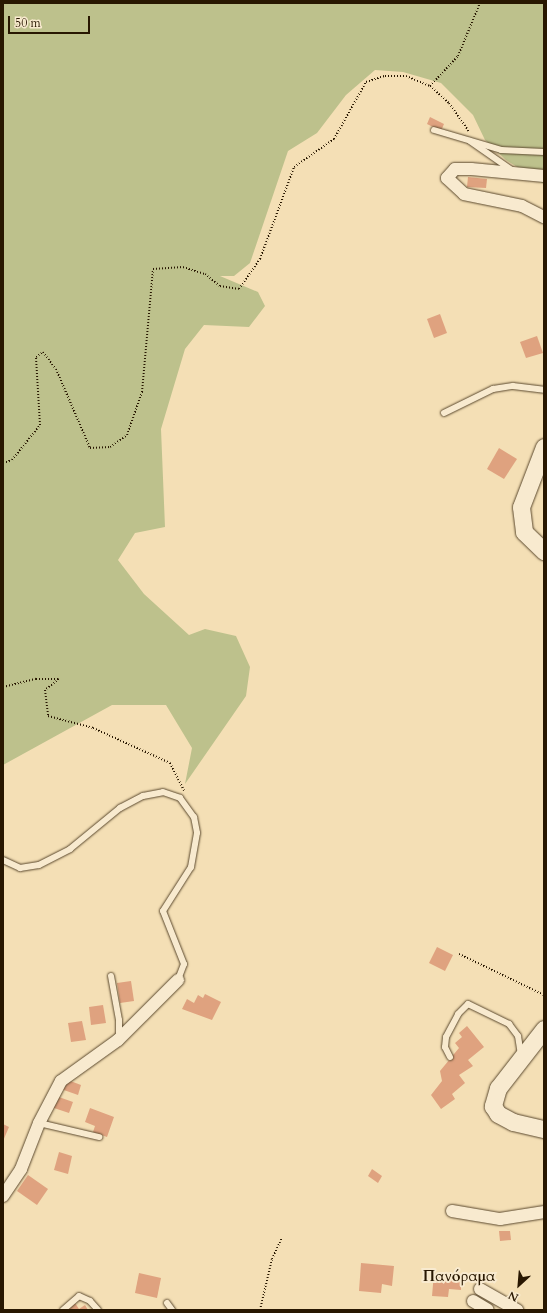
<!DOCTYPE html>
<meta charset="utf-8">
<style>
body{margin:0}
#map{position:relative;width:547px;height:1313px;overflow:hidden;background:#f4dfb5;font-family:Cardo,serif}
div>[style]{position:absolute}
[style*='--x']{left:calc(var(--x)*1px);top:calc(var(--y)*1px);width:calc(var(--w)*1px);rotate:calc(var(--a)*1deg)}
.green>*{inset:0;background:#bdc18c}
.building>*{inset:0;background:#dfa27f}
.path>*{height:2px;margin-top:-1px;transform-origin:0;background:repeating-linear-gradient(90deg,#281701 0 1px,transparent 0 3px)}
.roads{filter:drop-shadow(0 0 1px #5b492e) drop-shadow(0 0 1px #5b492e)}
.lane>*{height:6px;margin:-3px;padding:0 3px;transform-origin:3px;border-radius:3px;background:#f8eacf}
.street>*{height:12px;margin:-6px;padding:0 6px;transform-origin:6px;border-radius:6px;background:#f8eacf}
.secondary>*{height:17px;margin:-8.5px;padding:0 8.5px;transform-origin:8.5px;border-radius:8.5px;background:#f8eacf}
span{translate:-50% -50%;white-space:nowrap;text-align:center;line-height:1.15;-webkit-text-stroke:4px #f8eacf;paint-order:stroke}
.neighbourhood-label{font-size:15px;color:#281701;font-weight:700}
.frame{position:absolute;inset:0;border:4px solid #281701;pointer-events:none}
.north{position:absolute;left:499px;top:1265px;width:40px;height:40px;-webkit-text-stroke:3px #f8eacf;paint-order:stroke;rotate:206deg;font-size:11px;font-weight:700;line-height:16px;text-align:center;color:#281701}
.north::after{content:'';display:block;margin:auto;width:14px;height:18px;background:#281701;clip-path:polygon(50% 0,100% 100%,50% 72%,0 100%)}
.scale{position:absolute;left:8px;top:16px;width:82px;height:18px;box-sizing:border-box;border:2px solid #281701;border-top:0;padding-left:5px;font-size:12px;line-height:14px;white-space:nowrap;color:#281701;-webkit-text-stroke:3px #f8eacf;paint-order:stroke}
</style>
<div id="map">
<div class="green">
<i style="clip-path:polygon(3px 3px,544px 3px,544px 184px,506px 160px,485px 140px,473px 115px,441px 83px,403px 72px,375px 70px,346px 95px,317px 133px,288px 151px,250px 263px,234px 276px,220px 276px,258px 292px,265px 306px,249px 327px,204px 325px,185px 349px,161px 429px,165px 527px,135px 533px,118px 560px,144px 594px,189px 635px,205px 629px,236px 636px,250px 667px,246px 696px,185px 784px,192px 748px,166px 705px,112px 705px,3px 765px)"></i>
</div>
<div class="building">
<i style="clip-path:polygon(430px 117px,444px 124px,441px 131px,427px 124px)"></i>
<i style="clip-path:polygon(468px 177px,487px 179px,486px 188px,467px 187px)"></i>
<i style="clip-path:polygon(440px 314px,447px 333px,434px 338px,427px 319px)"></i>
<i style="clip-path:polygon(537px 336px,543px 353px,526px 358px,520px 342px)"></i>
<i style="clip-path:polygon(499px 448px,517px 459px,504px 479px,487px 469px)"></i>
<i style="clip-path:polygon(437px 947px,453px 955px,445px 971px,429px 963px)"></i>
<i style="clip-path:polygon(131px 981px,134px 1001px,120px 1003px,117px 983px)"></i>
<i style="clip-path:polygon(205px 994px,221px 1002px,212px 1020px,182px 1009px,187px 999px,194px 1003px,198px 995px,203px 998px)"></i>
<i style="clip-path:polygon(103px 1005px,106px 1023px,91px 1025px,89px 1007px)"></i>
<i style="clip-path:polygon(82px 1021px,86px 1040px,71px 1042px,68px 1023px)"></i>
<i style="clip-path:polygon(467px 1026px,484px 1047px,468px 1060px,473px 1066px,459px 1075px,465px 1083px,452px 1094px,455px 1099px,441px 1109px,431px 1095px,442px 1081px,440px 1071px,459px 1048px,455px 1043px,462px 1037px,459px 1033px)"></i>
<i style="clip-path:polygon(65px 1079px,81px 1085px,78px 1095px,61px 1089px)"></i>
<i style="clip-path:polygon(56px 1096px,73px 1102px,69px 1113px,51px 1107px)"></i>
<i style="clip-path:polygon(90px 1108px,114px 1117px,107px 1137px,93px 1132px,95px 1126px,85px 1122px)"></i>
<i style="clip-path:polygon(3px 1124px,9px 1127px,3px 1141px)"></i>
<i style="clip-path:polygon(59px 1152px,72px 1156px,68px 1174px,54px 1170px)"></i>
<i style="clip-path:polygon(372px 1169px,382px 1176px,378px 1183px,368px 1176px)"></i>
<i style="clip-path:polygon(28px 1175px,48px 1189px,37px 1205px,17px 1191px)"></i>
<i style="clip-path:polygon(499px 1231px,510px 1231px,511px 1240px,500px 1241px)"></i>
<i style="clip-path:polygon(361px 1263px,394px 1266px,392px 1286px,382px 1284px,381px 1293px,359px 1291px)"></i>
<i style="clip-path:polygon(139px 1273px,161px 1278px,157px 1298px,135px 1293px)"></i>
<i style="clip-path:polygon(434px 1273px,461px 1274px,461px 1290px,449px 1289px,448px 1297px,432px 1296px)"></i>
<i style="clip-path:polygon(75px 1303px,79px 1309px,85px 1305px,88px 1310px,65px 1310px)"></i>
</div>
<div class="path">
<i style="--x:430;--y:86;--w:41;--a:-47"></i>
<i style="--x:458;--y:56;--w:57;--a:-67.5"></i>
<i style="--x:3;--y:463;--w:9;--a:-18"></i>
<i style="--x:12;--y:460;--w:45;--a:-51.3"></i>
<i style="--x:40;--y:425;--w:68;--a:-93.4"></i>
<i style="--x:36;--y:357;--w:9;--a:-36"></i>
<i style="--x:43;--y:352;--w:21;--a:53"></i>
<i style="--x:56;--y:369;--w:86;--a:66.7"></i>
<i style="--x:90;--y:448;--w:20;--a:-3"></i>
<i style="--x:110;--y:447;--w:21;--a:-35"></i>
<i style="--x:127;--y:435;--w:46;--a:-70.8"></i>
<i style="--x:142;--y:392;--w:123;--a:-84.9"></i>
<i style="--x:153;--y:269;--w:30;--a:-4"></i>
<i style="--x:183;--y:267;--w:23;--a:18"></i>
<i style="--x:205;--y:274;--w:19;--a:39"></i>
<i style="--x:220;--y:286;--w:19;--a:9"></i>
<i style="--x:239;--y:289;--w:37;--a:-55"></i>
<i style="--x:260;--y:259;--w:98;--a:-69.7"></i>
<i style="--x:294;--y:167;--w:49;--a:-35"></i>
<i style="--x:334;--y:139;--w:65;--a:-60.7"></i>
<i style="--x:366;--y:82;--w:20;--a:-18"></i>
<i style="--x:385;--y:76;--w:21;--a:0"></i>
<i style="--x:406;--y:76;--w:26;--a:23"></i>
<i style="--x:430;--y:86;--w:25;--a:42"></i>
<i style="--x:449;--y:103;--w:35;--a:55"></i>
<i style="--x:3;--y:687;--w:34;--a:-14"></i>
<i style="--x:36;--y:679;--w:23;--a:0"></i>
<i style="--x:59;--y:679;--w:18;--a:142"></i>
<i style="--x:45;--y:690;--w:26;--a:83"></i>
<i style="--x:48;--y:716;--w:47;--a:14.9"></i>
<i style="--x:93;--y:728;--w:85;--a:24.4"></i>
<i style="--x:170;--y:763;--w:31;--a:63"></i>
<i style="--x:459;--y:954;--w:94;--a:25.8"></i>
<i style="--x:260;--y:1310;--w:52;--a:-76.8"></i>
<i style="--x:272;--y:1259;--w:23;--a:-65"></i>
</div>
<div class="roads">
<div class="lane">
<i style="--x:434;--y:130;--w:70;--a:16.6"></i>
<i style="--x:501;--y:150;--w:43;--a:2.7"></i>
<i style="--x:470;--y:141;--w:52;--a:34.9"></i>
<i style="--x:444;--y:413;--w:55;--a:-26.1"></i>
<i style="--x:493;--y:389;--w:20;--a:-9"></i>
<i style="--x:513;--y:386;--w:31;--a:7"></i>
<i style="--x:3;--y:860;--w:19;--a:25"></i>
<i style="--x:20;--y:868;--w:19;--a:-9"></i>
<i style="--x:39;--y:865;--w:35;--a:-27"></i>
<i style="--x:70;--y:849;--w:65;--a:-39.4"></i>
<i style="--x:120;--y:808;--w:26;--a:-28"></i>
<i style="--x:143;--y:796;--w:20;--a:-11"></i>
<i style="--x:163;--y:792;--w:18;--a:19"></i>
<i style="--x:180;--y:798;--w:24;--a:54"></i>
<i style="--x:194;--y:817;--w:16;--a:79"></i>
<i style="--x:197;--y:833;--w:35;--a:100"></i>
<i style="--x:191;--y:867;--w:52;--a:122.5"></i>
<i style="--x:163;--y:911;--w:57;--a:68.4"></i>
<i style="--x:184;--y:964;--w:17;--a:111"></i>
<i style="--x:111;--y:976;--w:45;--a:79.7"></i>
<i style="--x:119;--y:1020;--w:18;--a:90"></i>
<i style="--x:450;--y:1057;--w:11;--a:-117"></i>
<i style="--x:445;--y:1047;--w:10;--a:-84"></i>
<i style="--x:446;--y:1037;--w:26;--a:-62"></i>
<i style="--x:458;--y:1014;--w:14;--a:-45"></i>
<i style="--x:468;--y:1004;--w:46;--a:26"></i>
<i style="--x:509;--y:1024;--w:15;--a:53"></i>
<i style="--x:518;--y:1036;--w:19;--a:81"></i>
<i style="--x:39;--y:1123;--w:62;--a:13.1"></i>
<i style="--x:167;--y:1303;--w:9;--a:54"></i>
<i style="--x:63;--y:1310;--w:21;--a:-41"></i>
<i style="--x:79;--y:1296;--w:12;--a:24"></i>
<i style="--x:90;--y:1301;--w:12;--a:48"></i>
</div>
<div class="street">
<i style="--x:544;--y:176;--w:73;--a:-174.5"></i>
<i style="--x:471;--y:169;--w:16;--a:180"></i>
<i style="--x:455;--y:169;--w:12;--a:132"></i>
<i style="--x:447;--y:178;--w:23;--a:43"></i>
<i style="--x:464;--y:194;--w:59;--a:11.7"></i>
<i style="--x:522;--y:206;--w:25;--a:27"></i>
<i style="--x:3;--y:1196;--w:32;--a:-56"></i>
<i style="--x:21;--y:1169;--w:49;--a:-68.6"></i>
<i style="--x:39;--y:1123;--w:47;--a:-62.4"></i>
<i style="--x:61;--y:1081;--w:70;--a:-35.7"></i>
<i style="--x:118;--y:1040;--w:85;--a:-45"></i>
<i style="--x:452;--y:1211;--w:49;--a:9.5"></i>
<i style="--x:500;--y:1219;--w:45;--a:-9"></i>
<i style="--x:480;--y:1289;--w:43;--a:29.6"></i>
<i style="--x:473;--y:1301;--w:17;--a:31"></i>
</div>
<div class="secondary">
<i style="--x:544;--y:447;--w:64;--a:111"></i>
<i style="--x:521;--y:507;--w:25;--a:83"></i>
<i style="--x:524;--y:532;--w:28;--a:44"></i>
<i style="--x:544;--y:1029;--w:75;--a:127.9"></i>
<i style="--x:498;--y:1088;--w:19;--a:106"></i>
<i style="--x:493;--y:1106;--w:9;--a:58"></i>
<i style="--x:498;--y:1114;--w:17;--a:28"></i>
<i style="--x:513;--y:1122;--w:32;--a:13"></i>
</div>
</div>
<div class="neighbourhood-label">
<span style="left:459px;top:1277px">Πανόραμα</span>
</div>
<div class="frame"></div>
<div class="north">N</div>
<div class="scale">50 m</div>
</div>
